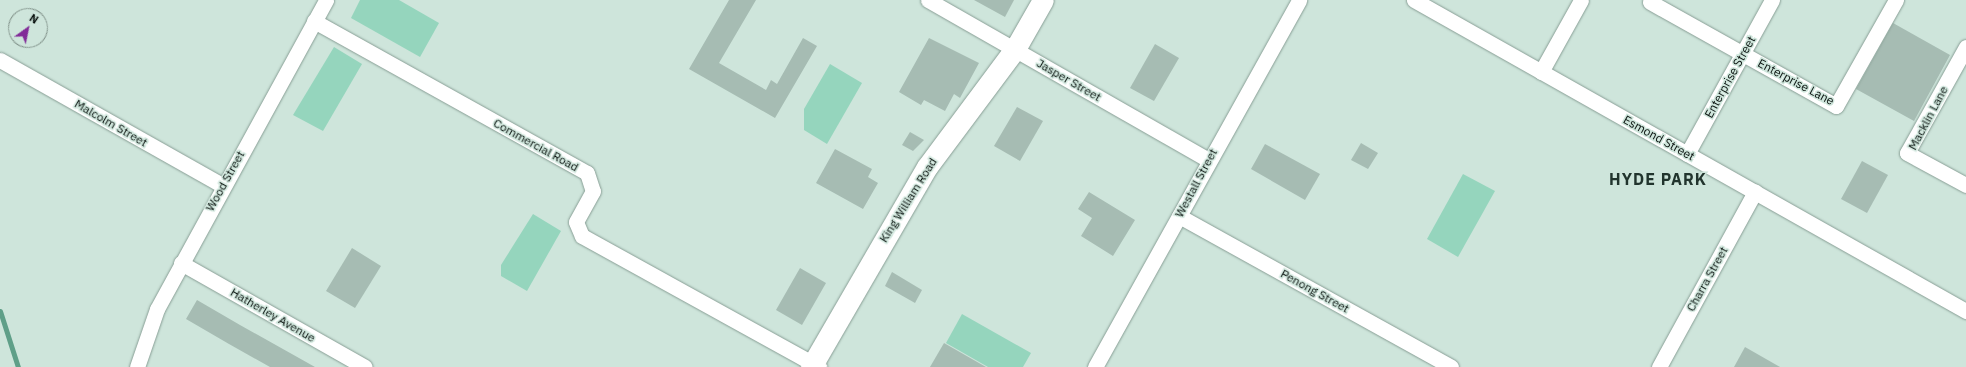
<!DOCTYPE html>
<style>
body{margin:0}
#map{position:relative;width:1966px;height:367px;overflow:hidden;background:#cee5db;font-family:"IBM Plex Sans",sans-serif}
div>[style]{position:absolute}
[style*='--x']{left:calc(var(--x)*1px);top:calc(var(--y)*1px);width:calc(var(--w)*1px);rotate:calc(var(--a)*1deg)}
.green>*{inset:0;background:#95d5bd}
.stream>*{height:5px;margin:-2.5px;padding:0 2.5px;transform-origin:2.5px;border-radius:2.5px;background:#5f9f88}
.building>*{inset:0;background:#a6bcb3}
.roads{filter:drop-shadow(0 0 1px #889e95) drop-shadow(0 0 1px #889e95)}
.minor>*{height:15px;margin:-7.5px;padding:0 7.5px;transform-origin:7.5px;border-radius:7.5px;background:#fff}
.secondary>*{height:21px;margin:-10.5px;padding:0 10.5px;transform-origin:10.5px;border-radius:10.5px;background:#fff}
span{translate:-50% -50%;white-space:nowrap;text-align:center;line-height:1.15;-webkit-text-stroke:3px #cee5db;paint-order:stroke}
.street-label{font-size:12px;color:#0a120f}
.district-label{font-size:16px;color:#21342d;font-weight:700;letter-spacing:1px}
.north{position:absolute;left:8px;top:8px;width:40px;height:40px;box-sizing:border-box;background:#cee5db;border:1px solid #809189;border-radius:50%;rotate:33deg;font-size:11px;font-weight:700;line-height:16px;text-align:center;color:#0a120f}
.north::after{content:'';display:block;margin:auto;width:14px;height:18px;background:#822b98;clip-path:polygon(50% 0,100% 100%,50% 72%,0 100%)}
</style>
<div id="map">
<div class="green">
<i style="clip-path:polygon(360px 0,399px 0,439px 23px,420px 57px,351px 18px)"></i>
<i style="clip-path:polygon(334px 47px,362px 64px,323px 131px,293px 115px)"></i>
<i style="clip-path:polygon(830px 64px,862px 83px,827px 144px,804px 130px,804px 109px)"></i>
<i style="clip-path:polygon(1463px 174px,1495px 191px,1458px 257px,1427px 239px)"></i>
<i style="clip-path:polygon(533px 214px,561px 231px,527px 291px,501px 276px,501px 265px)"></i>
<i style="clip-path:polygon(962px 314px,1031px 353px,1023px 367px,988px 367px,946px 343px)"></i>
</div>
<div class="stream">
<i style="--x:0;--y:311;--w:59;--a:72.2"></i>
</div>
<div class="building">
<i style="clip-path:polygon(729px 0,756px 0,719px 63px,766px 90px,771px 80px,777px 84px,803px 38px,817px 46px,775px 118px,689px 69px)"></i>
<i style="clip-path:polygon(974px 0,1014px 0,1005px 17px)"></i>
<i style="clip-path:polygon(1893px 23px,1950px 55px,1914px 121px,1856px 89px)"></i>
<i style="clip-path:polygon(929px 38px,979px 63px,960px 98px,954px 94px,945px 111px,924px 100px,921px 105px,899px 92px)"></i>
<i style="clip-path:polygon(1155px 44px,1179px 58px,1154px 101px,1130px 88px)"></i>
<i style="clip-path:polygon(1017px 107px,1043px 121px,1020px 161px,994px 146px)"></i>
<i style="clip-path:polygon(910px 132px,924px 140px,913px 151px,902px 145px)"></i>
<i style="clip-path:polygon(1361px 143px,1378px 153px,1368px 169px,1351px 160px)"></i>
<i style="clip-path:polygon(1265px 144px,1320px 174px,1305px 200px,1251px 169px)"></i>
<i style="clip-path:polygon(835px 149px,872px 169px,868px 177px,878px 183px,863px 209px,816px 183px)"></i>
<i style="clip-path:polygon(1862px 161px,1888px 175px,1867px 213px,1841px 199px)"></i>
<i style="clip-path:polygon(1089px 192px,1135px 220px,1113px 256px,1081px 236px,1092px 218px,1078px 209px)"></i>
<i style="clip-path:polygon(352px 248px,381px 266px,355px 308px,326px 291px)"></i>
<i style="clip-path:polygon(800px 268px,826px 283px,802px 325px,776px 310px)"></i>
<i style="clip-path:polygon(892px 272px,922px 290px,915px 303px,885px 286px)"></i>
<i style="clip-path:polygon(197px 300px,240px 325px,315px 367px,270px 367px,229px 344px,186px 319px)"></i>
<i style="clip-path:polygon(944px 343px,986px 367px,930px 367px)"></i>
<i style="clip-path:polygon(1745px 347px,1780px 367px,1734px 367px)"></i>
</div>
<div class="roads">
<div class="minor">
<i style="--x:928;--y:0;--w:322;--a:29.7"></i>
<i style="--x:1414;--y:0;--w:634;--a:29.4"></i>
<i style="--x:1650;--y:2;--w:213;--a:29.2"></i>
<i style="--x:1836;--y:106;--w:122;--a:-60.5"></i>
<i style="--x:314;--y:21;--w:312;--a:29.1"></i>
<i style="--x:587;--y:173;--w:19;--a:72"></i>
<i style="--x:593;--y:191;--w:35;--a:119"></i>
<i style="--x:576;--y:222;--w:15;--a:67"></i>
<i style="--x:582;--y:236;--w:271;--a:28.9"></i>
<i style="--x:1966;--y:47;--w:121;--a:119.1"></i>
<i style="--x:1907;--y:153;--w:67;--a:28.5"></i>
<i style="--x:0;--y:60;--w:255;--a:29.4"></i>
<i style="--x:1541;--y:72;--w:82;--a:-60.9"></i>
<i style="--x:1687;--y:154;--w:176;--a:-61.1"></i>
<i style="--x:1179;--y:216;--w:311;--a:29"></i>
<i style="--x:181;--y:263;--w:211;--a:29.5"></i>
<i style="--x:137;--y:367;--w:61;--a:-71"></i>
<i style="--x:157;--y:309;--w:352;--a:-61.3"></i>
<i style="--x:1095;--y:367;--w:420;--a:-60.9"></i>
<i style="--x:1659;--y:367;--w:200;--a:-61.3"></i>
</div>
<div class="secondary">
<i style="--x:811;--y:367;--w:231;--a:-59.9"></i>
<i style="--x:927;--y:167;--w:147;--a:-53.3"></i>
<i style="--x:1015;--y:49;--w:56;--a:-60.3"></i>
</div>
</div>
<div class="street-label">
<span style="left:1730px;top:77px;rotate:-61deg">Enterprise Street</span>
<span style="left:1069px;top:80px;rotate:30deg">Jasper Street</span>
<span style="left:1796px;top:82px;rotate:28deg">Enterprise Lane</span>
<span style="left:1928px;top:118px;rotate:-62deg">Macklin Lane</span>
<span style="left:111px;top:123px;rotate:30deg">Malcolm Street</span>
<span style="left:1659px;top:138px;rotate:29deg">Esmond Street</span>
<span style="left:536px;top:145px;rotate:29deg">Commercial Road</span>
<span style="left:225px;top:181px;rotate:-61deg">Wood Street</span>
<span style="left:1196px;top:183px;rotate:-62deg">Westall Street</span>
<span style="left:908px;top:200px;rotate:-58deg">King William Road</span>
<span style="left:1707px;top:279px;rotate:-61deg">Charra Street</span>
<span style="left:1315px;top:291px;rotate:29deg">Penong Street</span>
<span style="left:273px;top:315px;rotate:30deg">Hatherley Avenue</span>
</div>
<div class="district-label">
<span style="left:1658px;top:179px">HYDE PARK</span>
</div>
<div class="north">N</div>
</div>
